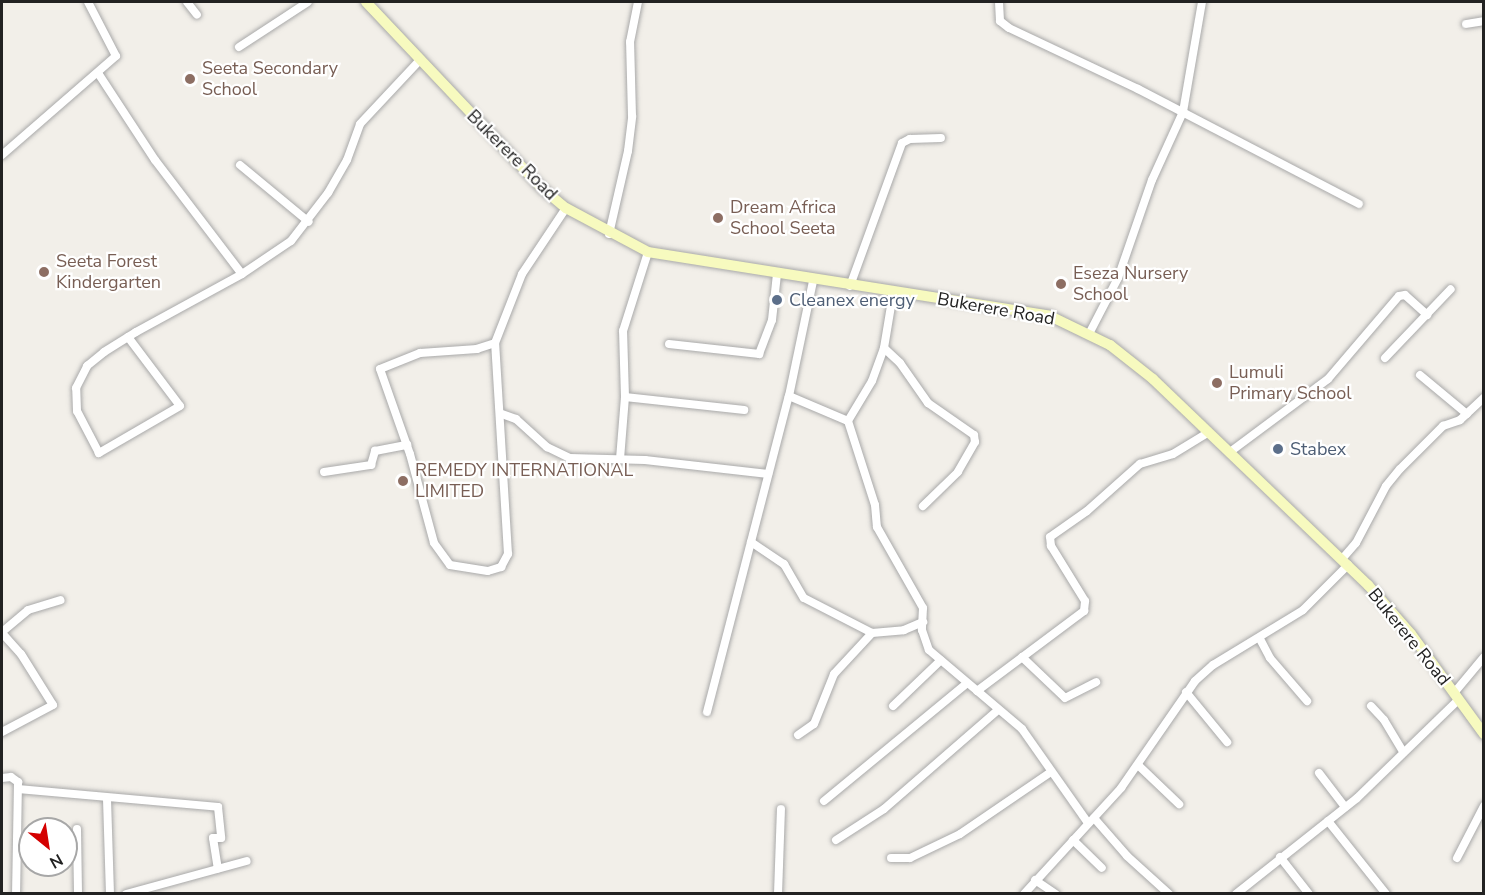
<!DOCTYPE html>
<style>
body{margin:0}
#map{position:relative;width:1485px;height:895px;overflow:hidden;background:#f2efe9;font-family:"Nunito Sans",sans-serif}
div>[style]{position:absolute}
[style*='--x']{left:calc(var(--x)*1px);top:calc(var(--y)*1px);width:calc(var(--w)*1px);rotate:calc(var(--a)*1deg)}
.roads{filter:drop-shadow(0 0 2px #a9a9a9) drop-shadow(0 0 2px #a9a9a9)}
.street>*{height:8px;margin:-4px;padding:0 4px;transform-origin:4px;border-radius:4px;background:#fff}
.secondary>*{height:10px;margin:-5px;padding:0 5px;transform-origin:5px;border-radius:5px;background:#f7fabf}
.dots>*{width:16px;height:16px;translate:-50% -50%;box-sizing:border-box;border:3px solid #fff;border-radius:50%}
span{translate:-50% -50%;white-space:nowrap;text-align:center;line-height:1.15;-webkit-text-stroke:4.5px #fff;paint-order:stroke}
.education-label{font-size:18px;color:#785e54}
.left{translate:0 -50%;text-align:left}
.street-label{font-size:18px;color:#222}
.service-label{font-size:18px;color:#4e5e75}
.frame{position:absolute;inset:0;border:3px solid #222;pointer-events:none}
.north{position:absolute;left:18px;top:817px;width:60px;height:60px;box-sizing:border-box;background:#fff;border:2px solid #a7a7a7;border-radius:50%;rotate:150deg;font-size:16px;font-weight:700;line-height:24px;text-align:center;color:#222}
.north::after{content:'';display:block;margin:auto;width:21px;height:27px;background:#d40000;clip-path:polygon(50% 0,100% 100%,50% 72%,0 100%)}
</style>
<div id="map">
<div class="roads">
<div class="street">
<i style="--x:187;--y:2;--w:16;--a:52"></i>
<i style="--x:999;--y:2;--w:19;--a:87"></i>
<i style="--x:1000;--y:21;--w:11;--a:38"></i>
<i style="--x:1009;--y:28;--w:143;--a:25.3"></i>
<i style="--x:1138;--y:89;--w:249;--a:27.5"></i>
<i style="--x:1466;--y:24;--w:18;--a:-9"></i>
<i style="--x:239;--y:47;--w:82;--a:-33.1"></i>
<i style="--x:98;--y:73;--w:104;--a:56.8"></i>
<i style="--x:155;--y:160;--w:143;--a:52.7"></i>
<i style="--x:2;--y:155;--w:151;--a:-41"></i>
<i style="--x:116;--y:56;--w:61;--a:-117.4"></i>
<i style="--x:240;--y:165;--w:89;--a:39.6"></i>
<i style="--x:609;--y:234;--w:85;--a:-77.1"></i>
<i style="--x:628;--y:151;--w:35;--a:-83"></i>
<i style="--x:632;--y:116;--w:74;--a:-91.5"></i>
<i style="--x:630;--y:42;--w:41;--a:-78.7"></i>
<i style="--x:850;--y:286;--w:152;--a:-70"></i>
<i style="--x:902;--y:143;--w:9;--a:-27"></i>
<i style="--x:910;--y:139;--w:31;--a:-2"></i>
<i style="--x:893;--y:294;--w:55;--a:99.5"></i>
<i style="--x:884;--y:348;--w:35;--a:110"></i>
<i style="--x:872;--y:381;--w:47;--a:121"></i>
<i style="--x:848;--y:421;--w:88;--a:72.2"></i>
<i style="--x:875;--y:505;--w:22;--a:85"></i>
<i style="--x:877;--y:527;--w:93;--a:60.4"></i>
<i style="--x:923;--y:608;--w:22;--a:93"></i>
<i style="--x:922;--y:630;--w:21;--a:71"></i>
<i style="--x:929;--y:650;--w:122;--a:40.3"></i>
<i style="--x:1022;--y:729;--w:115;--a:54.9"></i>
<i style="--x:1090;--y:332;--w:61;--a:-62.6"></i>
<i style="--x:1118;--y:278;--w:104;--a:-70.9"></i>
<i style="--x:1152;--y:180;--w:75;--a:-65.5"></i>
<i style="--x:1183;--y:112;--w:112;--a:-80.2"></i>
<i style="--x:128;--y:337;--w:86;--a:53"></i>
<i style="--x:180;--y:406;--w:94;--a:149.9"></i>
<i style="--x:99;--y:453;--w:47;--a:-117.6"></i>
<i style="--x:77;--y:411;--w:23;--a:-92"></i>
<i style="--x:76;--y:388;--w:25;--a:-63"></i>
<i style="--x:87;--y:366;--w:22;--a:-39"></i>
<i style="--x:104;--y:352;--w:38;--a:-32"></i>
<i style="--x:136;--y:332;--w:121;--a:-28.7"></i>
<i style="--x:242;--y:274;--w:59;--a:-34"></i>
<i style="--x:291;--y:241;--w:61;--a:-52.4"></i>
<i style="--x:328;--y:193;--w:38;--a:-60"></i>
<i style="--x:347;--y:160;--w:38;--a:-70"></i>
<i style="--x:360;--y:124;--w:86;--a:-46.9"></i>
<i style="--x:495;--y:343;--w:19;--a:162"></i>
<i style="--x:477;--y:349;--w:57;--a:176"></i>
<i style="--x:420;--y:353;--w:43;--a:158.2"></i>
<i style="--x:380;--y:369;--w:90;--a:70.6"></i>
<i style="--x:410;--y:454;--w:92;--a:74.9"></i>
<i style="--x:434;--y:543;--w:27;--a:54"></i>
<i style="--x:450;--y:565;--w:38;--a:9"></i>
<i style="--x:488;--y:571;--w:14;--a:-17"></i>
<i style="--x:501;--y:567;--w:15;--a:-62"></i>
<i style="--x:508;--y:554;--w:211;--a:-93.5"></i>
<i style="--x:495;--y:343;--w:74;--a:-68.6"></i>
<i style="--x:522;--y:274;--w:79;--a:-56.3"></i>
<i style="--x:669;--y:344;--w:91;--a:6.3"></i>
<i style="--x:759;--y:354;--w:36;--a:-69"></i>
<i style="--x:772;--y:320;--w:46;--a:-83.8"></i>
<i style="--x:884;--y:348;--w:22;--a:43"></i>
<i style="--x:900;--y:363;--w:49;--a:55"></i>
<i style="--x:928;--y:403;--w:56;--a:34.8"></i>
<i style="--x:974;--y:435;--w:7;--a:82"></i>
<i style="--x:975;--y:442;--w:34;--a:120"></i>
<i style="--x:958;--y:472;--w:49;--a:135.8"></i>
<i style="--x:1385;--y:358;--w:95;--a:-46.3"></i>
<i style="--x:1420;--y:375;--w:61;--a:39.7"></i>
<i style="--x:789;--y:396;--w:64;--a:23"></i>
<i style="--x:625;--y:397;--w:120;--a:6.2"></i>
<i style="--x:502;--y:414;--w:15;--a:20"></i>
<i style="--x:516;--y:419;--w:42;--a:42.1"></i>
<i style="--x:547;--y:447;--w:25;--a:26"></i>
<i style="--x:570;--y:458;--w:75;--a:1.5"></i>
<i style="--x:645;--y:460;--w:124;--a:6.5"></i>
<i style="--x:1230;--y:452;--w:122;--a:-36.7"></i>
<i style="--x:1328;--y:379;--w:109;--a:-49.5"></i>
<i style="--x:1399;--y:296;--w:6;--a:-9"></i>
<i style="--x:1405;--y:295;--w:30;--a:42"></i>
<i style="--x:620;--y:459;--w:62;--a:-85.4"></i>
<i style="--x:625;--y:397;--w:66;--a:-91.7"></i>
<i style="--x:623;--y:331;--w:83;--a:-72.4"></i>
<i style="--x:324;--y:472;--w:48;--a:-8.5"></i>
<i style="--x:371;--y:465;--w:15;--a:-74"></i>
<i style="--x:375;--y:451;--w:33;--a:-11"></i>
<i style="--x:751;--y:542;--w:40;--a:34"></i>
<i style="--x:784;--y:564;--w:39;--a:60"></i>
<i style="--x:804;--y:598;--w:76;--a:27.2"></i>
<i style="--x:1342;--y:559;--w:21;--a:-49"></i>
<i style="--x:1356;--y:543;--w:64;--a:-62.2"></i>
<i style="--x:1386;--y:486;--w:22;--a:-51"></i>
<i style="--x:1400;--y:469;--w:61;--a:-45"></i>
<i style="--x:1443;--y:426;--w:18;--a:-19"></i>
<i style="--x:1460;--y:420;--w:33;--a:-43"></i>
<i style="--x:2;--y:632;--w:34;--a:-40"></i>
<i style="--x:28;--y:610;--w:34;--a:-17"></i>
<i style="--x:2;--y:633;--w:28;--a:48"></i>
<i style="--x:21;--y:654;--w:60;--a:57.9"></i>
<i style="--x:53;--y:705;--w:58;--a:152.1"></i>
<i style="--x:1260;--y:639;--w:21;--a:62"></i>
<i style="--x:1270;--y:658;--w:57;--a:49.3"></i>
<i style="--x:1022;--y:657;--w:59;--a:43.6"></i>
<i style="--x:1065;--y:698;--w:35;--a:-27"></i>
<i style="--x:977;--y:691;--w:134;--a:-36.8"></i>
<i style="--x:1084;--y:611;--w:10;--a:-84"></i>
<i style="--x:1085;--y:601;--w:65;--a:-121.7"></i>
<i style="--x:1051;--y:546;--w:9;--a:-96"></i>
<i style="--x:1050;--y:537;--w:45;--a:-35.1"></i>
<i style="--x:1087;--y:511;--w:71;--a:-41.6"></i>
<i style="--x:1140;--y:464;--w:34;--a:-17"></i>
<i style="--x:1173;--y:454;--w:42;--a:-31.4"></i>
<i style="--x:1186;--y:692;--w:65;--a:50.6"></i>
<i style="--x:1454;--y:693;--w:47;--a:-50.2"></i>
<i style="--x:893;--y:706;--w:66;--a:-43.8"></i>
<i style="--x:1371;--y:706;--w:19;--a:47"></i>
<i style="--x:1384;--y:720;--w:35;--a:59"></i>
<i style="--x:707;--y:712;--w:326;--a:-75.5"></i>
<i style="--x:789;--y:396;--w:117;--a:-78.2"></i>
<i style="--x:798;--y:735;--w:19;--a:-35"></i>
<i style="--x:814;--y:724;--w:54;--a:-68.2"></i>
<i style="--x:834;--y:674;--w:56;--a:-47.2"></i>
<i style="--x:872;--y:633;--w:32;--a:-5"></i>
<i style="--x:904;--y:630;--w:21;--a:-23"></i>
<i style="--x:1138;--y:765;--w:57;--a:43.6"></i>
<i style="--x:1319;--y:773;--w:43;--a:52.6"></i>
<i style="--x:2;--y:778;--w:9;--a:-6"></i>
<i style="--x:11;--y:777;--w:9;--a:36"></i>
<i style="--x:18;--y:782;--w:112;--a:91"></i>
<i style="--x:18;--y:789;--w:201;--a:5.1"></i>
<i style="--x:218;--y:807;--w:31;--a:84"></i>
<i style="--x:221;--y:838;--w:8;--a:180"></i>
<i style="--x:213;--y:838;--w:31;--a:81"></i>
<i style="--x:107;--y:799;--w:95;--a:88.2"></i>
<i style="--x:824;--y:801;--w:185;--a:-39.5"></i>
<i style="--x:1094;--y:818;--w:50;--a:49"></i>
<i style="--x:1127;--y:856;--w:57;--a:42.1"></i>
<i style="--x:1328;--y:821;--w:93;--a:51.5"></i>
<i style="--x:77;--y:829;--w:65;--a:89.1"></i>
<i style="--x:836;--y:840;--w:57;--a:-32.9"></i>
<i style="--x:884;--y:809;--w:151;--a:-41"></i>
<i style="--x:1073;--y:840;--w:40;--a:44"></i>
<i style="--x:1280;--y:857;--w:47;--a:51.9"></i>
<i style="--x:891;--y:858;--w:19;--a:0"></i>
<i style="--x:910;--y:858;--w:55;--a:-25.6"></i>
<i style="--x:960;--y:834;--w:110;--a:-34.3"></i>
<i style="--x:1457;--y:858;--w:59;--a:-62.6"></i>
<i style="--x:1035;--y:880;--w:25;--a:34"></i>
<i style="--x:126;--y:894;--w:125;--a:-15.3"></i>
<i style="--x:778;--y:894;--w:85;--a:-88"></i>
<i style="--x:1024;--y:894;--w:144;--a:-47.5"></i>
<i style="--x:1121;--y:788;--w:130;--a:-55.3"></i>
<i style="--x:1195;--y:681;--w:24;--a:-42"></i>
<i style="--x:1213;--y:665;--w:105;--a:-31.4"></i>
<i style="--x:1303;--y:610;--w:64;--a:-45"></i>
<i style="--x:1236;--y:894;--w:154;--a:-38.4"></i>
<i style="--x:1357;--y:798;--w:141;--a:-44.1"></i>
</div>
<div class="secondary">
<i style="--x:366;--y:2;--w:257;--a:46.6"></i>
<i style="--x:543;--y:189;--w:30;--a:40"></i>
<i style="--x:566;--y:208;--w:93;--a:28.2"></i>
<i style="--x:648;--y:252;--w:407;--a:9"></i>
<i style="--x:1050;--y:316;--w:67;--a:25.8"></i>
<i style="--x:1110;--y:345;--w:55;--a:38.3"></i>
<i style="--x:1153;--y:379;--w:298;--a:43.8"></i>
<i style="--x:1368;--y:585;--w:65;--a:48.7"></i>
<i style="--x:1411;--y:634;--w:124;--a:53.9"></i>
</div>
</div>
<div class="dots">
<i style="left:190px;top:79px;background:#8d6e63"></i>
<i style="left:718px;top:218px;background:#8d6e63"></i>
<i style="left:44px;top:272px;background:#8d6e63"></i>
<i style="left:1061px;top:284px;background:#8d6e63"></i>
<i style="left:777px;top:300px;background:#5c6f8a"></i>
<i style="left:1217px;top:383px;background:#8d6e63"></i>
<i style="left:1278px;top:449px;background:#5c6f8a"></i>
<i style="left:403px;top:481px;background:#8d6e63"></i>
</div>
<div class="education-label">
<span class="left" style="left:202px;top:79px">Seeta Secondary<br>School</span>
<span class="left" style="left:730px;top:218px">Dream Africa<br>School Seeta</span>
<span class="left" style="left:56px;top:272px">Seeta Forest<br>Kindergarten</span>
<span class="left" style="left:1073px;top:284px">Eseza Nursery<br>School</span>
<span class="left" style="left:1229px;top:383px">Lumuli<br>Primary School</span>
<span class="left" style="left:415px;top:481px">REMEDY INTERNATIONAL<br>LIMITED</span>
</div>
<div class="street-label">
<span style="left:512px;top:155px;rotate:45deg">Bukerere Road</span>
<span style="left:996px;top:309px;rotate:10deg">Bukerere Road</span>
<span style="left:1409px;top:637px;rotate:51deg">Bukerere Road</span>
</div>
<div class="service-label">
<span class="left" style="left:789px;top:300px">Cleanex energy</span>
<span class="left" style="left:1290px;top:449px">Stabex</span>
</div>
<div class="frame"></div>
<div class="north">N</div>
</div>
